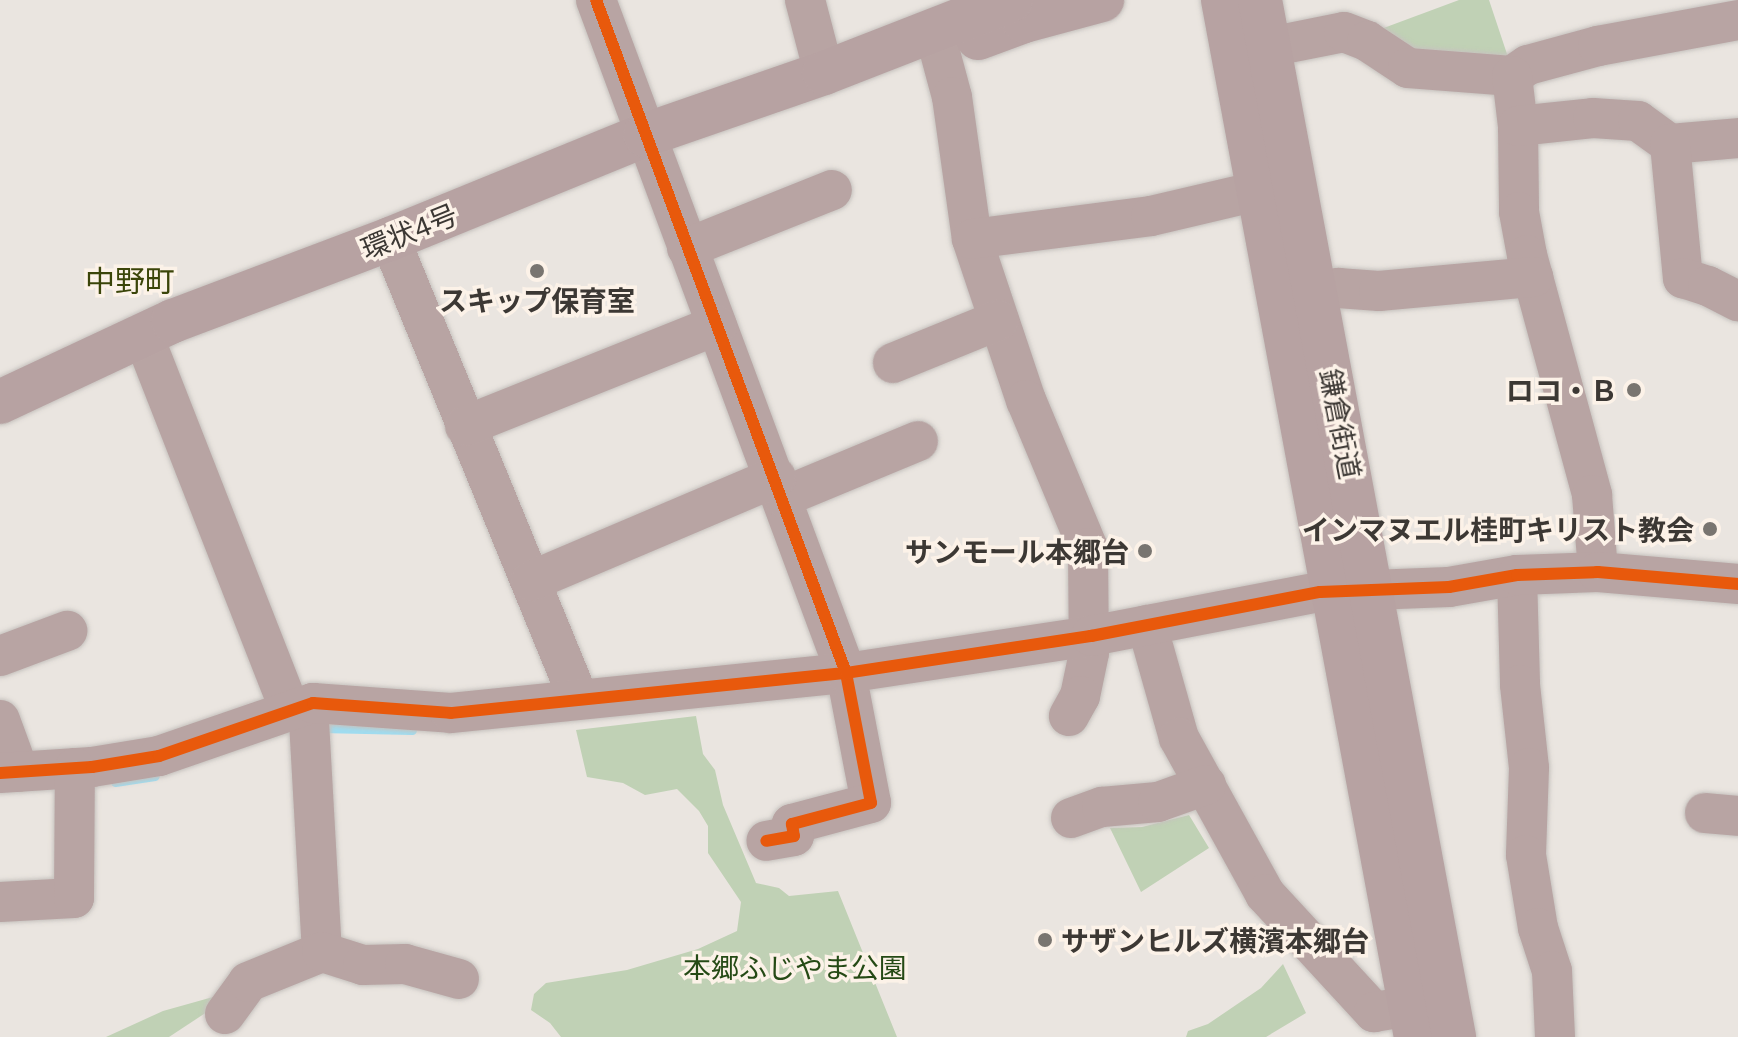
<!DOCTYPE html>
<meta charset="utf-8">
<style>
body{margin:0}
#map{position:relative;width:1738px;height:1037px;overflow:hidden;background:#eae5e0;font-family:Commissioner,"Noto Sans JP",sans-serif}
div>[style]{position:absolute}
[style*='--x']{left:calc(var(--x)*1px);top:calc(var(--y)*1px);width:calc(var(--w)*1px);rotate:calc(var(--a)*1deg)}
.green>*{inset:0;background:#c0d1b5}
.stream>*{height:9px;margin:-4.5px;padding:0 4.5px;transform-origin:4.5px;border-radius:4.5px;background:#9fdcf0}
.roads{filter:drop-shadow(0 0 2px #c6c2be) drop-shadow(0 0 2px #c6c2be)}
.minor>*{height:40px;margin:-20px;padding:0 20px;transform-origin:20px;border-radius:20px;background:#b8a4a3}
.major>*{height:44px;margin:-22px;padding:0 22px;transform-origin:22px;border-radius:22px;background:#b7a2a2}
.cycleway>*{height:12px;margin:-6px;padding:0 6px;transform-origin:6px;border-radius:6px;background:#e8590c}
.dots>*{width:22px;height:22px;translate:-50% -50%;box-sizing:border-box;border:4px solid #fcf2e8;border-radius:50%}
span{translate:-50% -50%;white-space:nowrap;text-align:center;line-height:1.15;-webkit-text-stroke:7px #fcf2e8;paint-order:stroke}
.street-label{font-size:28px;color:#3c3834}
.poi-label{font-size:28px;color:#3c3834;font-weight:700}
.right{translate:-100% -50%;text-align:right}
.left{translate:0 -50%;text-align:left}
.park-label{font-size:28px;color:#254a15}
.neighbourhood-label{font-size:30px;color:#3b4509}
</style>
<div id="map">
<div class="green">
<i style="clip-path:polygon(1459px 0,1489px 0,1510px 63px,1412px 57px,1381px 29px)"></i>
<i style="clip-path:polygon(696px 716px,703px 754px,715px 770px,723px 805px,756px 883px,779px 888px,789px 896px,838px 891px,897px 1037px,561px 1037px,550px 1023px,531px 1010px,534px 994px,546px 983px,627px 970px,698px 949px,737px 931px,741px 902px,708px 853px,708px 826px,699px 811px,677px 789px,645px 795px,623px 783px,587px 777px,576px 730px)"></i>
<i style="clip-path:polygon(1189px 815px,1209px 848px,1141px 892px,1110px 828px,1142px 827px)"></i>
<i style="clip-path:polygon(1283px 964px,1306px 1013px,1266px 1037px,1186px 1037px,1188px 1031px,1208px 1024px,1261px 988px)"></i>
<i style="clip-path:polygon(213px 997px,213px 1008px,169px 1037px,106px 1037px,163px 1011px)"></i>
</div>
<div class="stream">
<i style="--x:319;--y:728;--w:93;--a:1.2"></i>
<i style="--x:115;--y:782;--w:40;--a:-8.5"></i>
</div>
<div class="roads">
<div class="minor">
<i style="--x:596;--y:0;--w:718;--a:69.62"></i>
<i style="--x:846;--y:673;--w:132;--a:79.1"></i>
<i style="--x:871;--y:803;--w:82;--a:165.1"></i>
<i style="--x:792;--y:824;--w:12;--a:81"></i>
<i style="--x:794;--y:836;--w:28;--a:170"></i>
<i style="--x:805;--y:0;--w:75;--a:75.4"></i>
<i style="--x:934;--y:30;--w:69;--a:75"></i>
<i style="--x:952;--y:97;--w:143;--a:82"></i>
<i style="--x:972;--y:239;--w:170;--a:71.5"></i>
<i style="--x:1026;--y:400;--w:160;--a:67.3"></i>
<i style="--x:1088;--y:548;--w:105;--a:89.5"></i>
<i style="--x:1089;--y:653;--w:44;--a:101.8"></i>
<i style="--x:1080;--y:696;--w:23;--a:119"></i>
<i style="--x:1269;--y:47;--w:76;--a:-11.3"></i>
<i style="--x:1344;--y:32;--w:25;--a:21"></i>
<i style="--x:1367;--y:41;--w:49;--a:33.4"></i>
<i style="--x:1408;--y:68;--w:104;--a:4.4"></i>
<i style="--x:1512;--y:76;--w:19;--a:-35"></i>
<i style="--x:1528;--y:65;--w:73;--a:-15.2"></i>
<i style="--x:1598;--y:46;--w:142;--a:-10.5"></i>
<i style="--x:1512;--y:76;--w:50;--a:83.2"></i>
<i style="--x:1518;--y:126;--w:86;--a:89.3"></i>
<i style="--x:1519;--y:212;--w:44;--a:79.5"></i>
<i style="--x:1527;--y:255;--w:249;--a:74.8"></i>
<i style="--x:1592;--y:495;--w:77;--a:85.5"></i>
<i style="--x:1518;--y:126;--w:75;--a:-6.1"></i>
<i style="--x:1593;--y:118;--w:45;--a:3.8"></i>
<i style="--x:1638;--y:121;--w:39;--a:36"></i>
<i style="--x:1670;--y:144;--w:68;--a:-5"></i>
<i style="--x:1670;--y:144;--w:135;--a:84.5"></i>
<i style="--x:1683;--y:278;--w:26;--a:18"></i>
<i style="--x:1708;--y:286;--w:34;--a:27"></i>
<i style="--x:390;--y:239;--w:497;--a:67.7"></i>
<i style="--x:972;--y:239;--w:180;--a:-7.3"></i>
<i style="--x:1151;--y:216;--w:110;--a:-13.2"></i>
<i style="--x:687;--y:248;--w:156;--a:-21.8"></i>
<i style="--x:1316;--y:293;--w:23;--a:-13"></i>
<i style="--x:1338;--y:288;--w:41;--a:4.2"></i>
<i style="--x:1379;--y:291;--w:155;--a:-5.2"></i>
<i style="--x:143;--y:335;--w:405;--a:68.6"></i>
<i style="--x:893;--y:363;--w:114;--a:-22.1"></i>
<i style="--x:465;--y:426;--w:271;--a:-21.8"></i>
<i style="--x:783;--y:497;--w:146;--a:-22.5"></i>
<i style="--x:1517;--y:575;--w:110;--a:88.4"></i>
<i style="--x:1520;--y:685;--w:83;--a:83.8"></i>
<i style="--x:1529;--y:768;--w:87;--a:92"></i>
<i style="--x:1526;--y:855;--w:74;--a:80.7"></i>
<i style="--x:1538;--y:928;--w:45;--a:72"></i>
<i style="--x:1552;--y:971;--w:66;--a:87.4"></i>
<i style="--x:531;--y:581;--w:266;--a:-23"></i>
<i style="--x:1147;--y:625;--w:117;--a:74.2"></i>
<i style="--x:1179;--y:738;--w:178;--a:61.1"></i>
<i style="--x:1265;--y:894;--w:161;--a:47.3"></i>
<i style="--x:1374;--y:1012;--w:36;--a:-9"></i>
<i style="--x:0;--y:656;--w:72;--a:-20.5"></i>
<i style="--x:313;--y:703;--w:18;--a:103"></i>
<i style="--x:309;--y:721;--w:231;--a:86.8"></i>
<i style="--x:0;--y:720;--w:55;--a:69.9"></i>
<i style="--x:0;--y:773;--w:92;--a:-3.7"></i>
<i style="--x:92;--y:767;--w:68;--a:-9.3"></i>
<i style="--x:159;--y:756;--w:163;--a:-19"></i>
<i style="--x:313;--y:703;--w:138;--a:4.1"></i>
<i style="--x:451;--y:713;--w:397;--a:-5.8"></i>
<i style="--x:846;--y:673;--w:248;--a:-8.6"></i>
<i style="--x:1091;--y:636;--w:233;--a:-10.9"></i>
<i style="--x:1320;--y:592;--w:129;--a:-2.2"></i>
<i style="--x:1449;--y:587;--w:69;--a:-10"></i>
<i style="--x:1517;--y:575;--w:81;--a:-2.1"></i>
<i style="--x:1598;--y:572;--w:141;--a:4.9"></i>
<i style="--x:1705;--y:813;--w:33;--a:5"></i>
<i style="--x:1071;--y:818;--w:33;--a:-20"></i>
<i style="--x:1102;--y:807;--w:56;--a:-5.1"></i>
<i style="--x:1158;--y:802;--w:51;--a:-19.5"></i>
<i style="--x:0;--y:902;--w:74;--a:-3.1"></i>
<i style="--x:74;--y:898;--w:130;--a:-89.6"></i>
<i style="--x:225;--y:1014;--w:39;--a:-54"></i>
<i style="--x:248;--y:982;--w:80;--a:-22.1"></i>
<i style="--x:322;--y:952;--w:43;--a:17.6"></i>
<i style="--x:363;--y:965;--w:42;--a:-1.4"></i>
<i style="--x:405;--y:964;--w:56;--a:15.5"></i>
</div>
<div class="major">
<i style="--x:1223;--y:0;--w:1055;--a:79.46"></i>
<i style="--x:1260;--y:0;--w:1055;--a:79.4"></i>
<i style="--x:978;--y:38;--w:49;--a:-20.3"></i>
<i style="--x:1024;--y:21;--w:81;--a:-15.1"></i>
<i style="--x:0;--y:402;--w:191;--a:-25.1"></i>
<i style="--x:173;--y:321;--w:232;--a:-20.7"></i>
<i style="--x:390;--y:239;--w:275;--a:-22.2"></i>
<i style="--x:645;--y:135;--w:189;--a:-19.1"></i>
<i style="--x:824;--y:73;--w:201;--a:-21.3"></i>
</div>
</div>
<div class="cycleway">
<i style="--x:596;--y:0;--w:718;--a:69.62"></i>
<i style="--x:846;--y:673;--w:132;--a:79.1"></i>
<i style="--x:871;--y:803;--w:82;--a:165.1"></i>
<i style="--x:792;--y:824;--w:12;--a:81"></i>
<i style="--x:794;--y:836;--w:28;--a:170"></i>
<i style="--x:0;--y:773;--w:92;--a:-3.7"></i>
<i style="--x:92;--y:767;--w:68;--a:-9.3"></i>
<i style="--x:159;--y:756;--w:163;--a:-19"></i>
<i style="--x:313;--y:703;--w:138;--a:4.1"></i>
<i style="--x:451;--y:713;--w:397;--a:-5.8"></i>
<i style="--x:846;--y:673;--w:248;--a:-8.6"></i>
<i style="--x:1091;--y:636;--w:233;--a:-10.9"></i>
<i style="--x:1320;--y:592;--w:129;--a:-2.2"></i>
<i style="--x:1449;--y:587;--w:69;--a:-10"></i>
<i style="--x:1517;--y:575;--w:81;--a:-2.1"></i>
<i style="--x:1598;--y:572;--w:141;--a:4.9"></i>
</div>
<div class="dots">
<i style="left:537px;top:271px;background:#797570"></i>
<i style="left:1634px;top:390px;background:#797570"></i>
<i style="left:1710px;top:529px;background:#797570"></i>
<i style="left:1145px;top:551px;background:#797570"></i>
<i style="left:1045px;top:940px;background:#797570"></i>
</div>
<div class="street-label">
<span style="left:409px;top:231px;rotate:-22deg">環状4号</span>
<span style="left:1341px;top:424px;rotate:79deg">鎌倉街道</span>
</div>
<div class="poi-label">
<span style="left:537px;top:300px">スキップ保育室</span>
<span class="right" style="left:1618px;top:390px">ロコ・Ｂ</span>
<span class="right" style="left:1694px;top:529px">インマヌエル桂町キリスト教会</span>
<span class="right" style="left:1129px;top:551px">サンモール本郷台</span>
<span class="left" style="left:1061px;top:940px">サザンヒルズ横濱本郷台</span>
</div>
<div class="park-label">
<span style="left:795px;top:967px">本郷ふじやま公園</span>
</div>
<div class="neighbourhood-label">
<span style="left:130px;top:280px">中野町</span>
</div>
</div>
